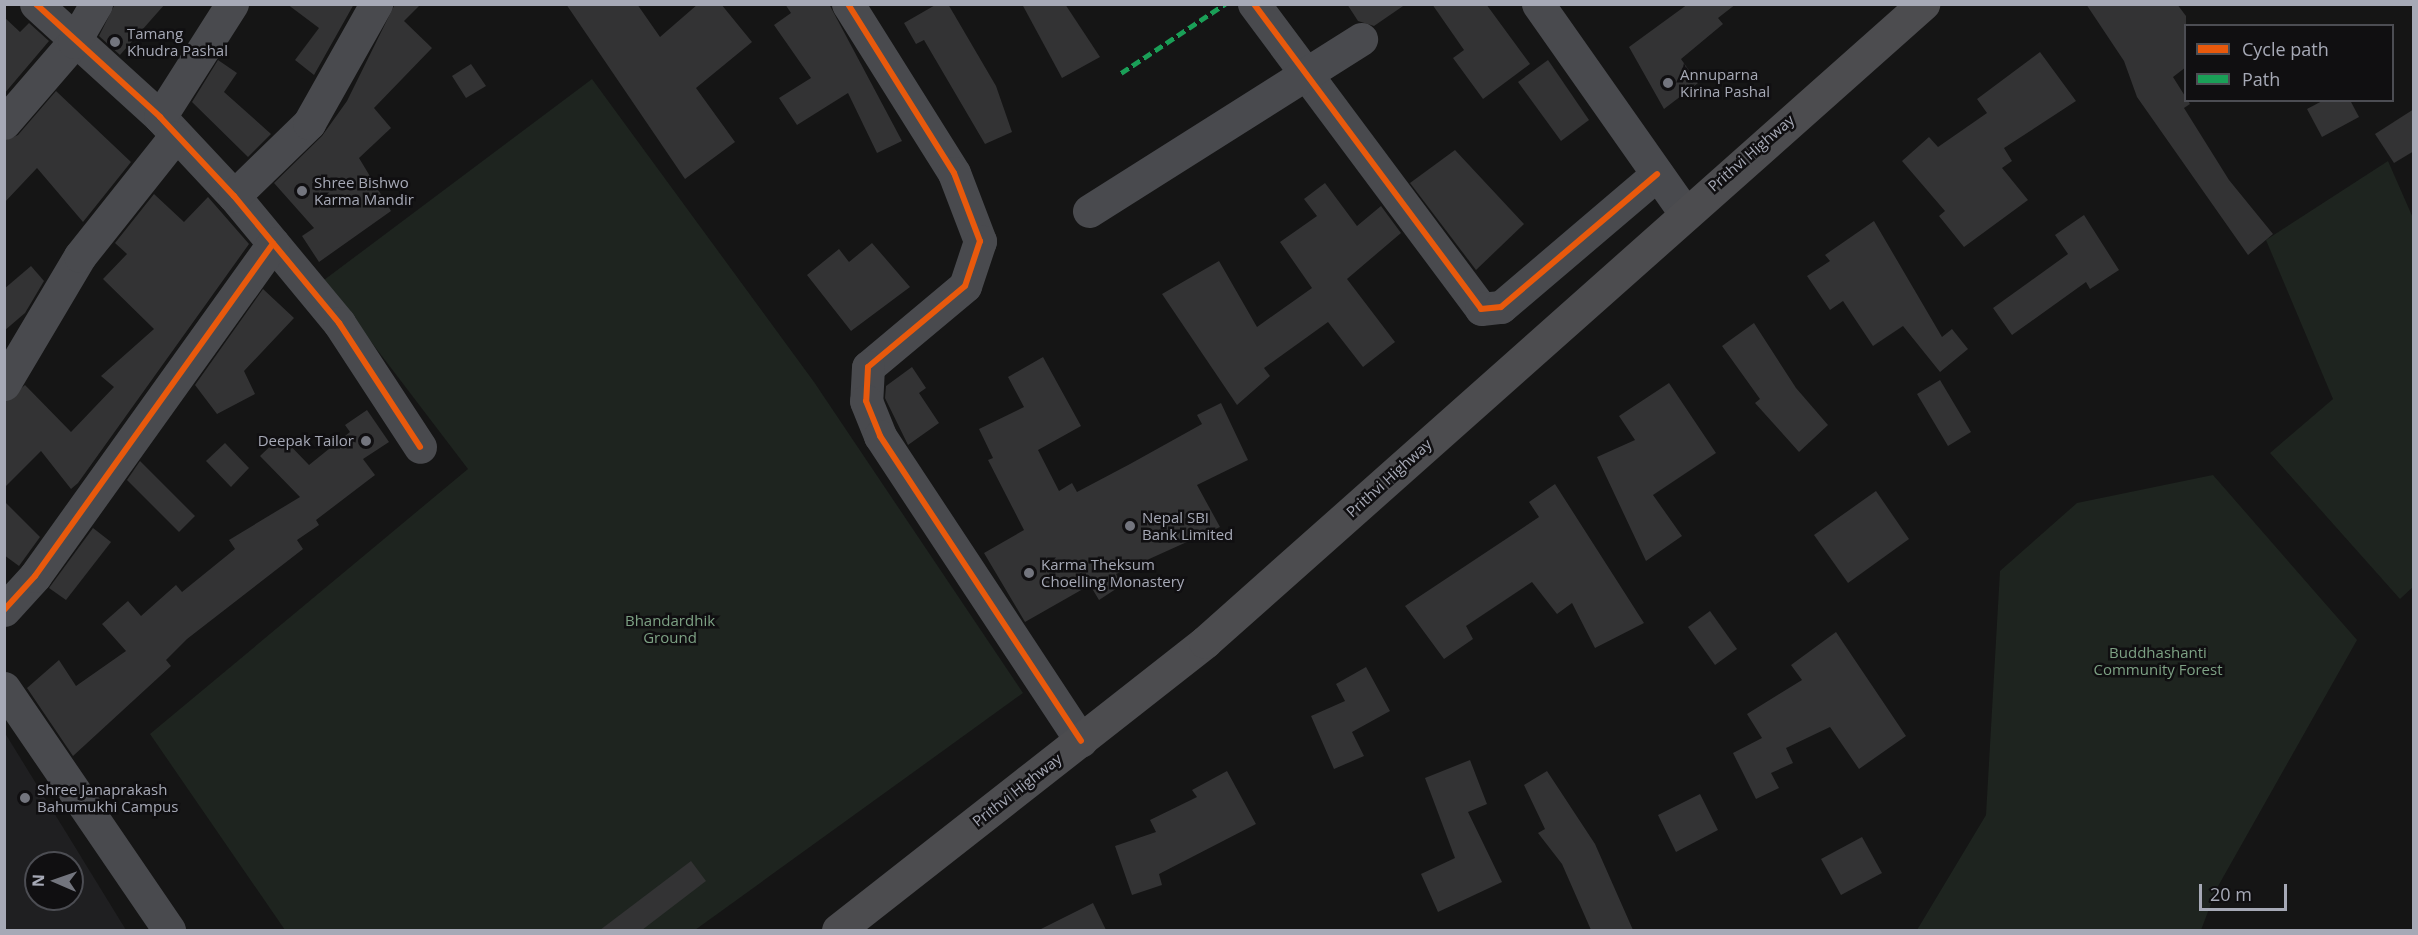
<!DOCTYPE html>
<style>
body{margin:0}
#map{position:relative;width:2418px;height:935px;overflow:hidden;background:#151515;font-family:"Open Sans",sans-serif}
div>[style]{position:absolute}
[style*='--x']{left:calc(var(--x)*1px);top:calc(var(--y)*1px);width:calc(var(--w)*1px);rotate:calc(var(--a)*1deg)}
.built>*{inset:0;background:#1f1f21}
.green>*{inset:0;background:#1e241f}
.building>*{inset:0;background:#333334}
.minor>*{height:33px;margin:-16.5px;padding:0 16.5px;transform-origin:16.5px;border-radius:16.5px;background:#494a4e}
.highway>*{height:33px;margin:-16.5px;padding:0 16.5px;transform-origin:16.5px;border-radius:16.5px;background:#4c4c4f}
.quiet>*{height:4.5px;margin-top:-2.25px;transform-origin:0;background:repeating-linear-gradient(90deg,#1a9f57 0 9px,transparent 0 13.5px)}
.cycleway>*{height:6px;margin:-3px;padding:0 3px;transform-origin:3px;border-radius:3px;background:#e8590c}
.dots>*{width:16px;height:16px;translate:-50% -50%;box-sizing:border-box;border:3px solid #100f11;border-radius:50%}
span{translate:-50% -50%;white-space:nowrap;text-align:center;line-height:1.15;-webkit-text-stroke:5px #100f11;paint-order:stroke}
.poi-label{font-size:15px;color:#a6a9b6}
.left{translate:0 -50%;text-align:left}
.right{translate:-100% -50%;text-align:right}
.street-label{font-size:15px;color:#a6a9b6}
.park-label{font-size:15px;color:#7da184}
.frame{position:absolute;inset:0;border:6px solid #a6a9b6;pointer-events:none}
.legend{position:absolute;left:2184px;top:24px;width:210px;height:78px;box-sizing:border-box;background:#100f11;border:2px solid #4c4d53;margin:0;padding:8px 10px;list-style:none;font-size:18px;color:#a6a9b6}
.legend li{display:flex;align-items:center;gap:12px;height:30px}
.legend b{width:30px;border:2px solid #4c4d53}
.north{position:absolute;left:24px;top:851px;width:60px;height:60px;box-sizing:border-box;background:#100f11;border:2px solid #4c4d53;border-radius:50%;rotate:272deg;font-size:16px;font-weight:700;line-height:24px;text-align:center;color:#a6a9b6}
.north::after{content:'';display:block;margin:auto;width:21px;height:27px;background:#73757e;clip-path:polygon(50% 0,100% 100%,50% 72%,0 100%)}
.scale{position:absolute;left:2199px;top:884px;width:88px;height:27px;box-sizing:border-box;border:3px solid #a6a9b6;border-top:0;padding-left:8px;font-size:18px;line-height:21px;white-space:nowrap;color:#a6a9b6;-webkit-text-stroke:4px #100f11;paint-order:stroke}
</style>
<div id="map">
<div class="built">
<i style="clip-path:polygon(evenodd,5px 733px,126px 930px,5px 930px,5px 733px,36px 863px,72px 863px,72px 899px,36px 899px,36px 863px)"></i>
</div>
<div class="green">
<i style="clip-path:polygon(592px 79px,814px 382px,1023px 693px,695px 930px,285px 930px,150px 734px,468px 469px,324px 280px)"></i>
<i style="clip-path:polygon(2388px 161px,2413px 218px,2414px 586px,2400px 599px,2270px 453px,2333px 399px,2266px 240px)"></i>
<i style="clip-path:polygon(2213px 475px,2357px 640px,2217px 888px,2201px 930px,1917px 930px,1986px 815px,2000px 571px,2077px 503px)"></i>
</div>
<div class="building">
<i style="clip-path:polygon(115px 4px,165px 4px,120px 55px,99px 36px)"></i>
<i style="clip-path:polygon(287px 4px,354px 4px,314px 75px,295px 60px,319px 28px)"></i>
<i style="clip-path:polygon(395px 4px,421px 4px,404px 21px,432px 48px,374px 108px,391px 128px,359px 158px,391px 211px,319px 262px,302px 236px,314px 228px,274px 183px,322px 136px,347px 101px)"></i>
<i style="clip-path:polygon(566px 4px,637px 4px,660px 37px,698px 4px,721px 4px,752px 42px,696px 88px,735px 142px,685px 179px)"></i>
<i style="clip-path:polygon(785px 4px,829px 4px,902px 141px,877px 153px,848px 93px,797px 125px,779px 98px,811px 78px,774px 25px,791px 13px)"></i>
<i style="clip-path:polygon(937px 4px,948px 4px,996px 86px,1012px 132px,985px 144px,924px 40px,916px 44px,904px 23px)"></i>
<i style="clip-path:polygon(1022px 4px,1065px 4px,1100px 57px,1062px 78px)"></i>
<i style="clip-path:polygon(1347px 4px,1406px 4px,1374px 26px,1358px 21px)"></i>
<i style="clip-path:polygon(1432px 4px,1486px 4px,1530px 64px,1483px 99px,1453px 58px,1464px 50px)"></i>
<i style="clip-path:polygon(1688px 4px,1736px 4px,1718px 18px,1723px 24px,1681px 59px,1698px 83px,1664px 109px,1629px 47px)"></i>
<i style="clip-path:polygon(2086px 4px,2177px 4px,2186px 16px,2186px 67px,2173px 77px,2190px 104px,2184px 108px,2229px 180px,2273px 234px,2248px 255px,2137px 97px,2124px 61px)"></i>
<i style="clip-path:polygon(4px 17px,20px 32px,29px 23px,49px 41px,4px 94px)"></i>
<i style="clip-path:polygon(2040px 52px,2076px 101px,2004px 148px,2012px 161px,2002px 168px,2028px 200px,1964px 247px,1939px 216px,1945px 211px,1902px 161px,1929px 137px,1938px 147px,1987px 113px,1977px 99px)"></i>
<i style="clip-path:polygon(218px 60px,237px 73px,224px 92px,271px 134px,248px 157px,192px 102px)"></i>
<i style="clip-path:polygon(1548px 60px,1589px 120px,1561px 141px,1518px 82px)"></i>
<i style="clip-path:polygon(471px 64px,486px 86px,466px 98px,452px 76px)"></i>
<i style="clip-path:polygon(56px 91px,131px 162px,83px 222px,37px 168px,4px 203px,4px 141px,18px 135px)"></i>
<i style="clip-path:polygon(2324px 100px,2350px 100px,2359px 117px,2322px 137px,2307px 109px)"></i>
<i style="clip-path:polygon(2414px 109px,2414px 151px,2394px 163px,2375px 134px)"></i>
<i style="clip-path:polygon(1455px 150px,1524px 224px,1476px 270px,1410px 183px)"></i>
<i style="clip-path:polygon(1325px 183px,1357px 226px,1381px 206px,1401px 233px,1347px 279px,1395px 342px,1363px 367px,1328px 322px,1264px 368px,1270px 376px,1237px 405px,1162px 294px,1219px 261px,1257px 327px,1312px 288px,1280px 242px,1317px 216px,1304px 199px)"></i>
<i style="clip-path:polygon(154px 194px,184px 222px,208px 197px,249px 244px,78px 483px,71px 489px,41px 451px,4px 488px,4px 403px,25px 385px,71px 432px,114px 387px,101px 376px,154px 329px,103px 279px,127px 254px,115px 243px)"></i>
<i style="clip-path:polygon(2084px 215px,2119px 270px,2090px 289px,2086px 282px,2012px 335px,1993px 308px,2068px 254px,2055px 235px)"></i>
<i style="clip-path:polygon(1874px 221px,1942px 337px,1952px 329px,1968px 349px,1940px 372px,1903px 326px,1873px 346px,1843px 301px,1830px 310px,1807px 276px,1830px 261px,1825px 255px)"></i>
<i style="clip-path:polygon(872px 243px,910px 287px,851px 331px,807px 275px,839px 249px,849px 262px)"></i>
<i style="clip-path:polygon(31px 266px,44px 281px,25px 313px,4px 331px,4px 289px)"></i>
<i style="clip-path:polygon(263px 289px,294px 318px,244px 371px,255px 394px,217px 414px,195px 385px)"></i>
<i style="clip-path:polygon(1754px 323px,1796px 388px,1828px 425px,1799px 452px,1755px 403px,1760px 399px,1722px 346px)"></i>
<i style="clip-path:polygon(1043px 357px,1081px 426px,1038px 450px,1059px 491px,1072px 483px,1077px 492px,1130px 464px,1202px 424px,1197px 415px,1221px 403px,1248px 460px,1197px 485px,1220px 527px,1116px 574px,1122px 585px,1099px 600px,1090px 585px,1025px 622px,984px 553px,1024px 530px,988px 460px,993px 458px,979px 429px,1024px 407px,1008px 377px)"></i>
<i style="clip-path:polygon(912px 367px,926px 388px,919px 393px,939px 423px,908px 445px,885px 398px,886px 386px)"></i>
<i style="clip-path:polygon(1940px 380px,1971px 432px,1948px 446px,1917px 394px)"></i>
<i style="clip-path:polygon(1669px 383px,1716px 453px,1653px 495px,1682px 536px,1646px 561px,1597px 457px,1635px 440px,1619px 416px)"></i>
<i style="clip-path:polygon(367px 410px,389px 442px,363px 459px,375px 475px,316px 520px,319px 525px,297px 540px,303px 549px,187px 639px,166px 660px,171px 666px,73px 756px,27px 688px,59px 660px,76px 686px,126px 651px,102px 624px,128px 601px,141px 616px,176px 585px,182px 592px,235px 549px,229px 540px,300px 497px,260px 456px,281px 436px,309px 465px,350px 432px,345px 425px)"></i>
<i style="clip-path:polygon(225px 443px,249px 468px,231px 487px,206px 461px)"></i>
<i style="clip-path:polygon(140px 461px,195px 516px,179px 532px,127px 480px)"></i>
<i style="clip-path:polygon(1555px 484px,1644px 623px,1595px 648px,1572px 603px,1557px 614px,1532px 582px,1466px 626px,1473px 639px,1444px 659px,1405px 606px,1539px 517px,1529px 502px)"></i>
<i style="clip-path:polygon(1876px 491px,1909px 539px,1848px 583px,1814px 535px)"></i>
<i style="clip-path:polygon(4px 501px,40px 537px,19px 566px,4px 555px)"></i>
<i style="clip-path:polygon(93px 528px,111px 542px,66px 600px,49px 588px)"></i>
<i style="clip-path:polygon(1710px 611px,1737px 649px,1715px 665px,1688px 627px)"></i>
<i style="clip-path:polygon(1836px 632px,1906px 736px,1859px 769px,1830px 727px,1786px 748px,1793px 763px,1771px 773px,1779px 788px,1756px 799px,1733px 753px,1762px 738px,1747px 714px,1802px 680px,1791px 665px)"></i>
<i style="clip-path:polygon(1366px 667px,1390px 711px,1352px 732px,1364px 756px,1334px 769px,1311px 716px,1345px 701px,1336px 684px)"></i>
<i style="clip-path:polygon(1470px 760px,1487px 804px,1468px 812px,1502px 882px,1438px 912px,1421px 874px,1455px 858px,1425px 778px)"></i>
<i style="clip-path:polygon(1227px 771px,1256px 824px,1159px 874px,1162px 885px,1132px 895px,1115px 846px,1156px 832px,1150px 820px,1197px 797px,1192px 790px)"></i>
<i style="clip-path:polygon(1547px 771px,1595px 844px,1633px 930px,1591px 930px,1562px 864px,1538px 833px,1545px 829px,1524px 785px)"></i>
<i style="clip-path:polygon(1700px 794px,1718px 830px,1676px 852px,1658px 815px)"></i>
<i style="clip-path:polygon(1862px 837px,1882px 873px,1841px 895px,1821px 859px)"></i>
<i style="clip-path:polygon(691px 861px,706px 881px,642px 930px,600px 930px)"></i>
<i style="clip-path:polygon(1093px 903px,1106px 930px,1039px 930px)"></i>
</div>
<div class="minor">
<i style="--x:36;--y:4;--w:168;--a:42.3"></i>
<i style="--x:160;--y:117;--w:108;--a:46.9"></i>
<i style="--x:234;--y:196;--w:165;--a:50.4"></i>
<i style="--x:339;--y:323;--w:148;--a:56.8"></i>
<i style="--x:848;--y:4;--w:199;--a:57.9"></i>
<i style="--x:954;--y:173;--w:73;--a:69.1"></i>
<i style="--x:980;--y:241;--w:47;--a:108.4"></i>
<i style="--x:965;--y:286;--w:126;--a:140.1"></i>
<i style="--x:868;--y:367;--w:34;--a:93"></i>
<i style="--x:866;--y:401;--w:38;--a:68"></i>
<i style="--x:880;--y:436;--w:365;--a:56.6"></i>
<i style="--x:1254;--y:4;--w:380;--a:53.3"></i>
<i style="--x:1481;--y:309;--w:20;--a:-6"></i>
<i style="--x:1501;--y:307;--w:205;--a:-40.4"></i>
<i style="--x:1538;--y:4;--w:254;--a:54.9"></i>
<i style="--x:160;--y:117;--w:134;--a:-57.5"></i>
<i style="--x:4;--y:123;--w:107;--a:-49.2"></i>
<i style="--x:74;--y:42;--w:44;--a:-59.9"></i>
<i style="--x:234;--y:196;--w:105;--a:-44.2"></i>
<i style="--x:309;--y:123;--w:137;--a:-60.6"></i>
<i style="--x:1089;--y:211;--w:322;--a:-32.3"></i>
<i style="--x:4;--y:384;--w:149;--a:-59.3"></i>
<i style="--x:80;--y:256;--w:151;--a:-51.5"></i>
<i style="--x:4;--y:610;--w:46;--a:-47.6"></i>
<i style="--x:35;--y:576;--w:409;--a:-54.4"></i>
<i style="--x:4;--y:688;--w:293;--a:55.7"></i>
</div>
<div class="highway">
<i style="--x:838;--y:930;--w:467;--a:-38.1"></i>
<i style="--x:1205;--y:642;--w:961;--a:-41.62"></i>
</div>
<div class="quiet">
<i style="--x:1121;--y:73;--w:125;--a:-33.6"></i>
</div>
<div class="cycleway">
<i style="--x:36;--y:4;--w:168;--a:42.3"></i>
<i style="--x:160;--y:117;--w:108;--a:46.9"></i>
<i style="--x:234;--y:196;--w:165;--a:50.4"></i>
<i style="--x:339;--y:323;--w:148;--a:56.8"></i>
<i style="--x:848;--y:4;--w:199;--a:57.9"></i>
<i style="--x:954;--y:173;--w:73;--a:69.1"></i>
<i style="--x:980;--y:241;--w:47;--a:108.4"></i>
<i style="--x:965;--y:286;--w:126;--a:140.1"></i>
<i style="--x:868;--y:367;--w:34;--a:93"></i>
<i style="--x:866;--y:401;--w:38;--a:68"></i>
<i style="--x:880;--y:436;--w:365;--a:56.6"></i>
<i style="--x:1254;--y:4;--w:380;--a:53.3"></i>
<i style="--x:1481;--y:309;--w:20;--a:-6"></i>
<i style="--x:1501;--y:307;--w:205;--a:-40.4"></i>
<i style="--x:4;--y:610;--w:46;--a:-47.6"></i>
<i style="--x:35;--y:576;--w:409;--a:-54.4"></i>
</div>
<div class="dots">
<i style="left:115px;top:42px;background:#73757e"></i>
<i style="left:1668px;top:83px;background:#73757e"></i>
<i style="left:302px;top:191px;background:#73757e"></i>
<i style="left:366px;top:441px;background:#73757e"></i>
<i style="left:1130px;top:526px;background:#73757e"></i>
<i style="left:1029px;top:573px;background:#73757e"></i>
<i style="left:25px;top:798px;background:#73757e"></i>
</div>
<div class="poi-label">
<span class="left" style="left:127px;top:42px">Tamang<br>Khudra Pashal</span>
<span class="left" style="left:1680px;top:83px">Annuparna<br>Kirina Pashal</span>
<span class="left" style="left:314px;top:191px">Shree Bishwo<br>Karma Mandir</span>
<span class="right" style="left:354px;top:441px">Deepak Tailor</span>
<span class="left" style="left:1142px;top:526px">Nepal SBI<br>Bank Limited</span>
<span class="left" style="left:1041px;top:573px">Karma Theksum<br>Choelling Monastery</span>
<span class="left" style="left:37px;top:798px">Shree Janaprakash<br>Bahumukhi Campus</span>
</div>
<div class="street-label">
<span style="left:1751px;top:153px;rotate:-41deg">Prithvi Highway</span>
<span style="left:1389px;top:478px;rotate:-42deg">Prithvi Highway</span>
<span style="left:1017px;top:790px;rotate:-38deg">Prithvi Highway</span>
</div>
<div class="park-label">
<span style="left:670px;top:629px">Bhandardhik<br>Ground</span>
<span style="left:2158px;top:661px">Buddhashanti<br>Community Forest</span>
</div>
<div class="frame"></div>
<ul class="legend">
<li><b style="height:8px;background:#e8590c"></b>Cycle path</li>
<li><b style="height:8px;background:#1a9f57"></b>Path</li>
</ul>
<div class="north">N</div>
<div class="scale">20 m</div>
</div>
